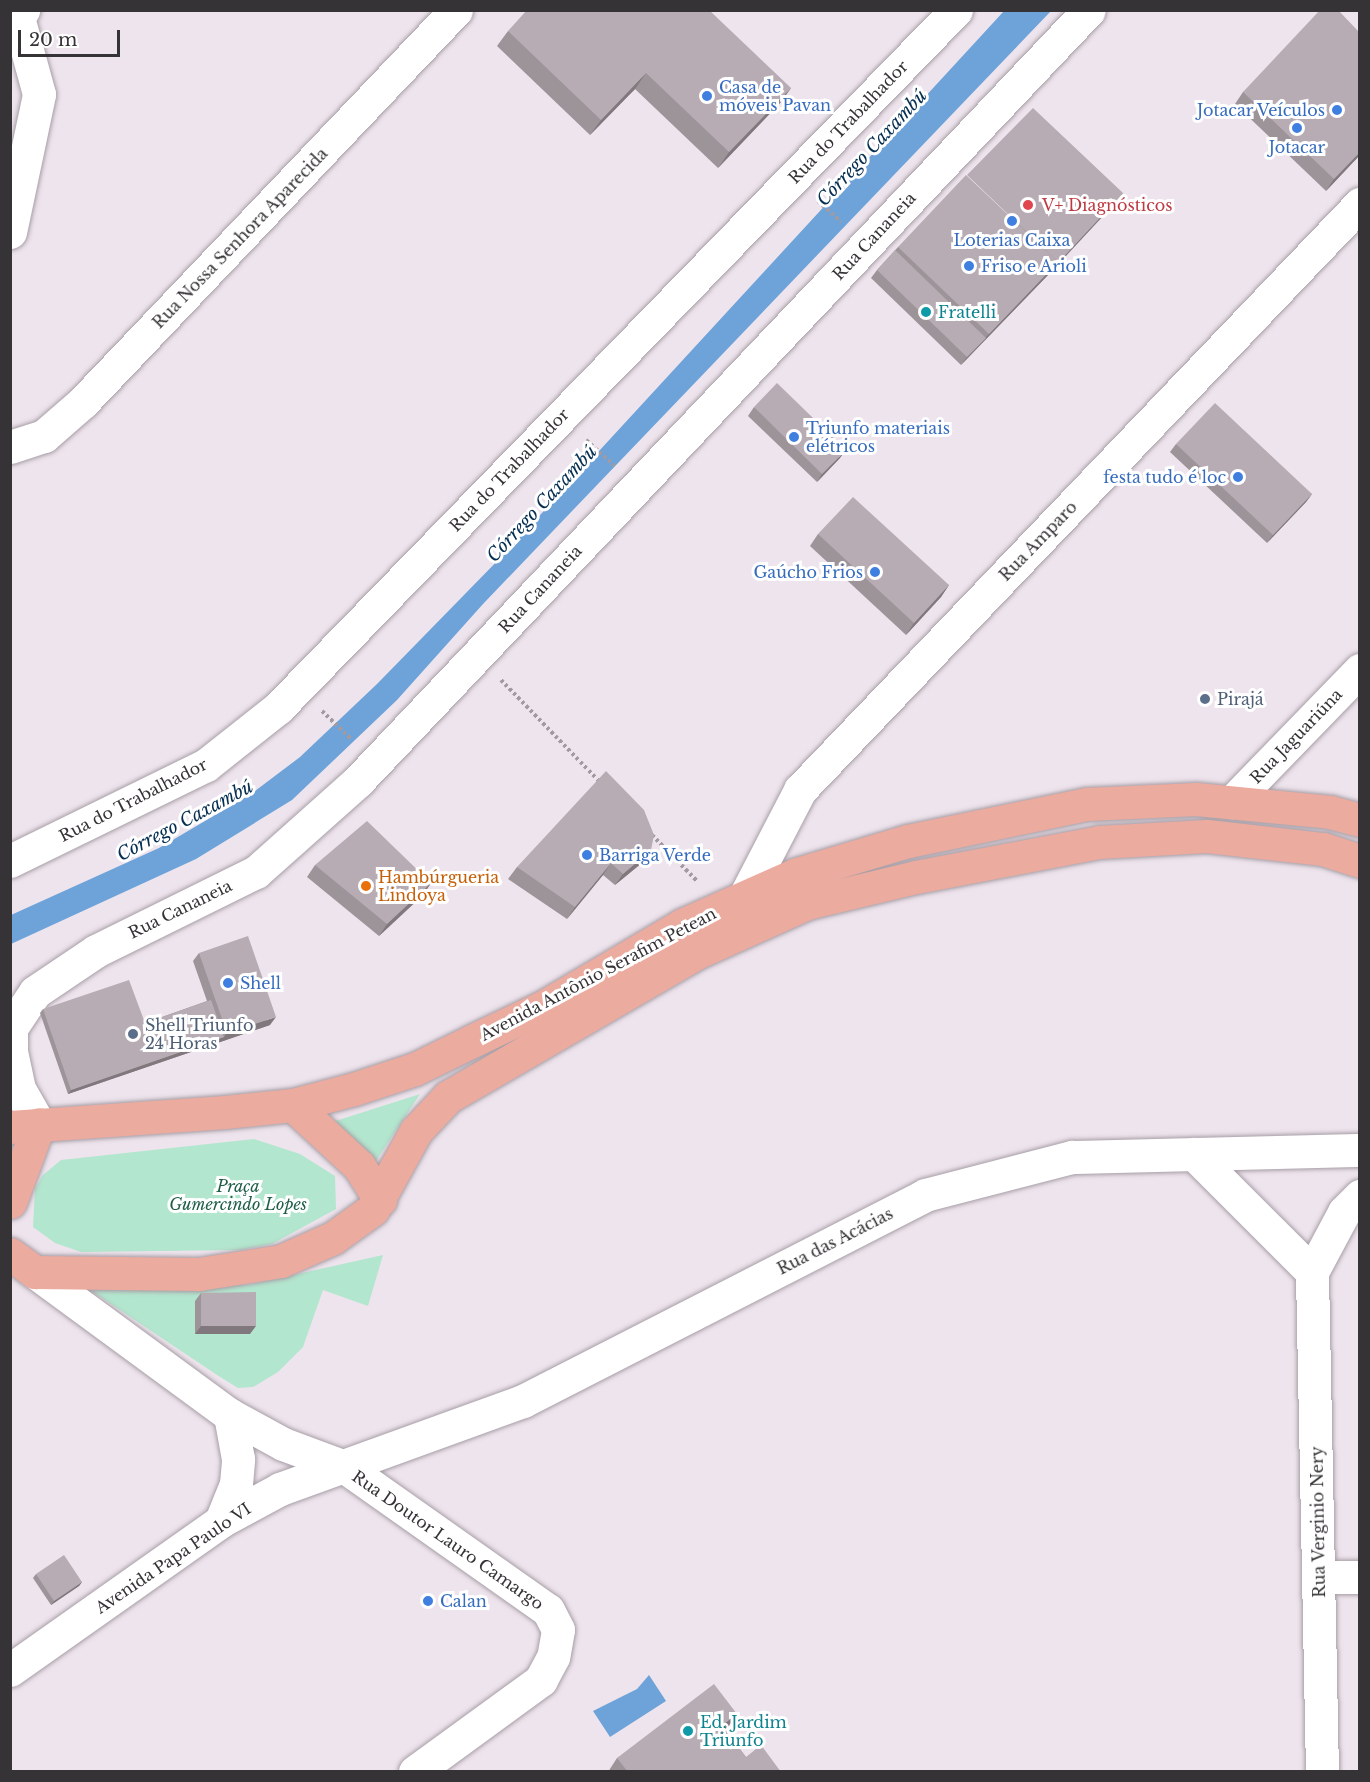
<!DOCTYPE html>
<meta charset="utf-8">
<style>
body{margin:0}
#map{position:relative;width:1370px;height:1782px;overflow:hidden;background:#eee4ed;font-family:"Libre Baskerville",serif}
div>[style]{position:absolute}
[style*='--x']{left:calc(var(--x)*1px);top:calc(var(--y)*1px);width:calc(var(--w)*1px);rotate:calc(var(--a)*1deg)}
.green>*{inset:0;background:#b3e6ce}
.water>*{inset:0;background:#6da3d9}
.path>*{height:4px;margin-top:-2px;transform-origin:0;background:repeating-linear-gradient(90deg,#a19aa0 0 3px,transparent 0 6px)}
.roads{filter:drop-shadow(0 0 2px #a79ea6) drop-shadow(0 0 2px #a79ea6)}
.minor>*{height:33px;margin:-16.5px;padding:0 16.5px;transform-origin:16.5px;border-radius:16.5px;background:#fff}
.tertiary>*{height:33px;margin:-16.5px;padding:0 16.5px;transform-origin:16.5px;border-radius:16.5px;background:#fff}
.primary>*{height:33px;margin:-16.5px;padding:0 16.5px;transform-origin:16.5px;border-radius:16.5px;background:#ecab9f}
.wall>*{inset:0;background:#9d949a}
.shaded-wall>*{inset:0;background:#80787d}
.building>*{inset:0;background:#b7acb3}
.dots>*{width:16px;height:16px;translate:-50% -50%;box-sizing:border-box;border:3px solid #fff;border-radius:50%}
span{translate:-50% -50%;white-space:nowrap;text-align:center;line-height:1.15;-webkit-text-stroke:6px #fff;paint-order:stroke}
.shop-label{font-size:16px;color:#366cbe}
.left{translate:0 -50%;text-align:left}
.right{translate:-100% -50%;text-align:right}
.street-label{font-size:16px;color:#363336}
.health-label{font-size:16px;color:#be3a42}
.culture-label{font-size:16px;color:#0d838f}
.service-label{font-size:16px;color:#4e5e75}
.food-label{font-size:16px;color:#c56008}
.park-label{font-size:16px;color:#1e5e46;font-style:italic}
.water-label{font-size:18px;color:#052e51;font-style:italic}
.frame{position:absolute;inset:0;border:12px solid #363336;pointer-events:none}
.scale{position:absolute;left:18px;top:30px;width:102px;height:27px;box-sizing:border-box;border:3px solid #363336;border-top:0;padding-left:8px;font-size:18px;line-height:21px;white-space:nowrap;color:#363336;-webkit-text-stroke:4px #fff;paint-order:stroke}
</style>
<div id="map">
<div class="green">
<i style="clip-path:polygon(420px 1094px,368px 1173px,326px 1124px)"></i>
<i style="clip-path:polygon(254px 1139px,300px 1154px,335px 1176px,336px 1209px,272px 1244px,241px 1250px,81px 1252px,55px 1243px,33px 1227px,35px 1189px,43px 1175px,61px 1160px)"></i>
<i style="clip-path:polygon(383px 1255px,368px 1306px,323px 1290px,303px 1347px,278px 1372px,253px 1387px,238px 1388px,217px 1375px,93px 1292px,92px 1288px,248px 1285px)"></i>
</div>
<div class="water">
<i style="clip-path:polygon(1004px 11px,1051px 11px,483px 604px,397px 700px,292px 800px,196px 859px,11px 944px,11px 915px,159px 848px,251px 794px,300px 757px,377px 684px,507px 551px)"></i>
<i style="clip-path:polygon(649px 1675px,666px 1701px,610px 1737px,593px 1711px,637px 1689px)"></i>
</div>
<div class="path">
<i style="--x:818;--y:201;--w:31;--a:42"></i>
<i style="--x:586;--y:440;--w:38;--a:42"></i>
<i style="--x:501;--y:680;--w:142;--a:45.9"></i>
<i style="--x:322;--y:711;--w:40;--a:44"></i>
<i style="--x:652;--y:835;--w:64;--a:45.6"></i>
</div>
<div class="roads">
<div class="minor">
<i style="--x:10;--y:232;--w:141;--a:-78.1"></i>
<i style="--x:39;--y:94;--w:80;--a:-105.3"></i>
<i style="--x:18;--y:17;--w:9;--a:-54"></i>
<i style="--x:10;--y:447;--w:36;--a:-18"></i>
<i style="--x:44;--y:436;--w:52;--a:-41.1"></i>
<i style="--x:83;--y:402;--w:541;--a:-46.42"></i>
<i style="--x:1232;--y:802;--w:184;--a:-45.9"></i>
<i style="--x:744;--y:898;--w:122;--a:-62.6"></i>
<i style="--x:800;--y:790;--w:811;--a:-46.3"></i>
<i style="--x:1194;--y:1154;--w:167;--a:45"></i>
<i style="--x:35;--y:1272;--w:242;--a:36.3"></i>
<i style="--x:230;--y:1415;--w:60;--a:28.7"></i>
<i style="--x:283;--y:1444;--w:66;--a:20.4"></i>
<i style="--x:345;--y:1467;--w:248;--a:35.2"></i>
<i style="--x:548;--y:1610;--w:22;--a:63"></i>
<i style="--x:558;--y:1630;--w:27;--a:100"></i>
<i style="--x:553;--y:1657;--w:26;--a:118"></i>
<i style="--x:541;--y:1680;--w:156;--a:143.9"></i>
<i style="--x:221;--y:1521;--w:40;--a:-68"></i>
<i style="--x:236;--y:1484;--w:25;--a:-85"></i>
<i style="--x:238;--y:1459;--w:45;--a:-100.3"></i>
<i style="--x:1319;--y:1577;--w:41;--a:0"></i>
<i style="--x:10;--y:1670;--w:258;--a:-35.2"></i>
<i style="--x:221;--y:1521;--w:67;--a:-28.5"></i>
<i style="--x:280;--y:1489;--w:258;--a:-19.9"></i>
<i style="--x:523;--y:1401;--w:452;--a:-27.1"></i>
<i style="--x:925;--y:1195;--w:152;--a:-14.5"></i>
<i style="--x:1072;--y:1157;--w:288;--a:-1.4"></i>
<i style="--x:1322;--y:1772;--w:500;--a:-91.15"></i>
<i style="--x:1312;--y:1272;--w:68;--a:-61.9"></i>
<i style="--x:1344;--y:1212;--w:23;--a:-45"></i>
</div>
<div class="tertiary">
<i style="--x:10;--y:861;--w:218;--a:-26.1"></i>
<i style="--x:206;--y:765;--w:92;--a:-38.4"></i>
<i style="--x:278;--y:708;--w:973;--a:-45.83"></i>
<i style="--x:39;--y:1124;--w:40;--a:-119.7"></i>
<i style="--x:19;--y:1089;--w:39;--a:-102"></i>
<i style="--x:11;--y:1051;--w:23;--a:-90"></i>
<i style="--x:11;--y:1028;--w:43;--a:-56.3"></i>
<i style="--x:35;--y:992;--w:73;--a:-33.9"></i>
<i style="--x:96;--y:951;--w:178;--a:-26.3"></i>
<i style="--x:256;--y:872;--w:137;--a:-41.7"></i>
<i style="--x:358;--y:781;--w:1062;--a:-46.53"></i>
</div>
<div class="primary">
<i style="--x:293;--y:1105;--w:90;--a:42.7"></i>
<i style="--x:359;--y:1166;--w:40;--a:58"></i>
<i style="--x:10;--y:1127;--w:216;--a:-4"></i>
<i style="--x:225;--y:1112;--w:68;--a:-5.9"></i>
<i style="--x:293;--y:1105;--w:63;--a:-14.7"></i>
<i style="--x:354;--y:1089;--w:64;--a:-18.2"></i>
<i style="--x:415;--y:1069;--w:64;--a:-26.2"></i>
<i style="--x:472;--y:1041;--w:79;--a:-25.6"></i>
<i style="--x:543;--y:1007;--w:161;--a:-30.5"></i>
<i style="--x:682;--y:925;--w:126;--a:-23.9"></i>
<i style="--x:797;--y:874;--w:116;--a:-16.6"></i>
<i style="--x:908;--y:841;--w:183;--a:-11.7"></i>
<i style="--x:1087;--y:804;--w:109;--a:-2.6"></i>
<i style="--x:1196;--y:799;--w:135;--a:5.5"></i>
<i style="--x:1330;--y:812;--w:31;--a:15"></i>
<i style="--x:10;--y:1202;--w:83;--a:-69.6"></i>
<i style="--x:10;--y:1254;--w:31;--a:36"></i>
<i style="--x:35;--y:1272;--w:164;--a:0.7"></i>
<i style="--x:199;--y:1274;--w:83;--a:-9"></i>
<i style="--x:281;--y:1261;--w:57;--a:-23.9"></i>
<i style="--x:333;--y:1238;--w:49;--a:-35.9"></i>
<i style="--x:373;--y:1209;--w:89;--a:-61.1"></i>
<i style="--x:416;--y:1131;--w:47;--a:-46.7"></i>
<i style="--x:448;--y:1097;--w:287;--a:-30.1"></i>
<i style="--x:696;--y:953;--w:122;--a:-24.2"></i>
<i style="--x:807;--y:903;--w:112;--a:-13.4"></i>
<i style="--x:916;--y:877;--w:186;--a:-10.8"></i>
<i style="--x:1099;--y:842;--w:108;--a:-3.2"></i>
<i style="--x:1207;--y:836;--w:117;--a:6.4"></i>
<i style="--x:1323;--y:849;--w:39;--a:18"></i>
</div>
</div>
<div class="wall">
<i style="clip-path:polygon(508px 31px,791px 88px,780px 103px,718px 168px,635px 89px,590px 135px,497px 46px)"></i>
<i style="clip-path:polygon(1359px 32px,1359px 156px,1326px 191px,1235px 104px,1243px 92px)"></i>
<i style="clip-path:polygon(1123px 193px,1117px 201px,1049px 274px,961px 365px,871px 278px,877px 270px,898px 247px)"></i>
<i style="clip-path:polygon(754px 407px,840px 458px,817px 482px,748px 416px)"></i>
<i style="clip-path:polygon(1176px 444px,1312px 494px,1306px 502px,1267px 543px,1170px 452px)"></i>
<i style="clip-path:polygon(818px 534px,949px 585px,941px 597px,906px 635px,810px 546px)"></i>
<i style="clip-path:polygon(651px 850px,643px 862px,615px 885px,603px 875px,567px 919px,508px 879px,517px 867px)"></i>
<i style="clip-path:polygon(315px 865px,431px 883px,423px 895px,379px 936px,307px 877px)"></i>
<i style="clip-path:polygon(199px 953px,270px 1025px,68px 1094px,40px 1013px,43px 1009px,145px 1023px,207px 1001px,193px 961px)"></i>
<i style="clip-path:polygon(201px 1293px,250px 1334px,195px 1334px,195px 1301px)"></i>
<i style="clip-path:polygon(36px 1574px,82px 1582px,79px 1586px,51px 1605px,33px 1578px)"></i>
<i style="clip-path:polygon(726px 1731px,746px 1757px,781px 1772px,608px 1772px,617px 1758px)"></i>
</div>
<div class="shaded-wall">
<i style="clip-path:polygon(646px 73px,635px 89px,590px 135px,601px 120px)"></i>
<i style="clip-path:polygon(791px 88px,780px 103px,718px 168px,729px 152px)"></i>
<i style="clip-path:polygon(1359px 153px,1359px 156px,1326px 191px,1334px 179px)"></i>
<i style="clip-path:polygon(1123px 193px,1117px 201px,1049px 274px,1055px 266px)"></i>
<i style="clip-path:polygon(1058px 262px,1049px 274px,961px 365px,967px 357px)"></i>
<i style="clip-path:polygon(846px 450px,840px 458px,817px 482px,822px 474px)"></i>
<i style="clip-path:polygon(1312px 494px,1306px 502px,1267px 543px,1273px 535px)"></i>
<i style="clip-path:polygon(949px 585px,941px 597px,906px 635px,914px 623px)"></i>
<i style="clip-path:polygon(651px 850px,643px 862px,615px 885px,623px 874px)"></i>
<i style="clip-path:polygon(611px 863px,603px 875px,567px 919px,575px 907px)"></i>
<i style="clip-path:polygon(431px 883px,423px 895px,379px 936px,387px 924px)"></i>
<i style="clip-path:polygon(276px 1017px,270px 1025px,68px 1094px,71px 1090px,224px 1037px,227px 1033px)"></i>
<i style="clip-path:polygon(201px 1326px,256px 1326px,250px 1334px,195px 1334px)"></i>
<i style="clip-path:polygon(82px 1582px,79px 1586px,51px 1605px,54px 1601px)"></i>
<i style="clip-path:polygon(737px 1714px,715px 1746px,722px 1725px)"></i>
</div>
<div class="building">
<i style="clip-path:polygon(527px 10px,709px 10px,791px 88px,729px 152px,646px 73px,601px 120px,508px 31px)"></i>
<i style="clip-path:polygon(1320px 10px,1338px 10px,1359px 32px,1359px 153px,1334px 179px,1243px 92px)"></i>
<i style="clip-path:polygon(1033px 108px,1123px 193px,1055px 266px,1058px 262px,967px 175px)"></i>
<i style="clip-path:polygon(966px 175px,1058px 262px,989px 334px,898px 247px)"></i>
<i style="clip-path:polygon(895px 250px,986px 338px,967px 357px,877px 270px)"></i>
<i style="clip-path:polygon(777px 383px,846px 450px,822px 474px,754px 407px)"></i>
<i style="clip-path:polygon(1215px 403px,1312px 494px,1273px 535px,1176px 444px)"></i>
<i style="clip-path:polygon(853px 497px,949px 585px,914px 623px,818px 534px)"></i>
<i style="clip-path:polygon(606px 771px,644px 810px,654px 835px,651px 850px,623px 874px,611px 863px,575px 907px,517px 867px)"></i>
<i style="clip-path:polygon(367px 821px,431px 883px,387px 924px,315px 865px)"></i>
<i style="clip-path:polygon(248px 936px,276px 1017px,227px 1033px,199px 953px)"></i>
<i style="clip-path:polygon(129px 980px,145px 1023px,211px 1000px,224px 1037px,71px 1090px,43px 1009px)"></i>
<i style="clip-path:polygon(256px 1292px,256px 1326px,201px 1326px,201px 1293px)"></i>
<i style="clip-path:polygon(64px 1555px,82px 1582px,54px 1601px,36px 1574px)"></i>
<i style="clip-path:polygon(714px 1684px,737px 1714px,722px 1725px,746px 1757px,761px 1745px,781px 1772px,628px 1772px,617px 1758px)"></i>
</div>
<div class="dots">
<i style="left:707px;top:96px;background:#3f7fe0"></i>
<i style="left:1337px;top:110px;background:#3f7fe0"></i>
<i style="left:1297px;top:128px;background:#3f7fe0"></i>
<i style="left:1028px;top:205px;background:#e0444e"></i>
<i style="left:1012px;top:221px;background:#3f7fe0"></i>
<i style="left:969px;top:266px;background:#3f7fe0"></i>
<i style="left:926px;top:312px;background:#0f9aa8"></i>
<i style="left:794px;top:437px;background:#3f7fe0"></i>
<i style="left:1238px;top:477px;background:#3f7fe0"></i>
<i style="left:875px;top:572px;background:#3f7fe0"></i>
<i style="left:1205px;top:699px;background:#5c6f8a"></i>
<i style="left:587px;top:855px;background:#3f7fe0"></i>
<i style="left:366px;top:886px;background:#e8710a"></i>
<i style="left:228px;top:983px;background:#3f7fe0"></i>
<i style="left:133px;top:1034px;background:#5c6f8a"></i>
<i style="left:428px;top:1601px;background:#3f7fe0"></i>
<i style="left:688px;top:1731px;background:#0f9aa8"></i>
</div>
<div class="shop-label">
<span class="left" style="left:719px;top:96px">Casa de<br>móveis Pavan</span>
<span class="right" style="left:1325px;top:110px">Jotacar Veículos</span>
<span style="left:1297px;top:147px">Jotacar</span>
<span style="left:1012px;top:240px">Loterias Caixa</span>
<span class="left" style="left:981px;top:266px">Friso e Arioli</span>
<span class="left" style="left:806px;top:437px">Triunfo materiais<br>elétricos</span>
<span class="right" style="left:1226px;top:477px">festa tudo é loc</span>
<span class="right" style="left:863px;top:572px">Gaúcho Frios</span>
<span class="left" style="left:599px;top:855px">Barriga Verde</span>
<span class="left" style="left:240px;top:983px">Shell</span>
<span class="left" style="left:440px;top:1601px">Calan</span>
</div>
<div class="street-label">
<span style="left:848px;top:122px;rotate:-46deg">Rua do Trabalhador</span>
<span style="left:874px;top:236px;rotate:-47deg">Rua Cananeia</span>
<span style="left:240px;top:238px;rotate:-46deg">Rua Nossa Senhora Aparecida</span>
<span style="left:509px;top:470px;rotate:-46deg">Rua do Trabalhador</span>
<span style="left:1038px;top:541px;rotate:-46deg">Rua Amparo</span>
<span style="left:540px;top:589px;rotate:-47deg">Rua Cananeia</span>
<span style="left:1296px;top:736px;rotate:-46deg">Rua Jaguariúna</span>
<span style="left:133px;top:800px;rotate:-27deg">Rua do Trabalhador</span>
<span style="left:180px;top:909px;rotate:-26deg">Rua Cananeia</span>
<span style="left:598px;top:974px;rotate:-28deg">Avenida Antônio Serafim Petean</span>
<span style="left:835px;top:1241px;rotate:-27deg">Rua das Acácias</span>
<span style="left:1318px;top:1522px;rotate:-91deg">Rua Verginio Nery</span>
<span style="left:448px;top:1540px;rotate:35deg">Rua Doutor Lauro Camargo</span>
<span style="left:173px;top:1558px;rotate:-34deg">Avenida Papa Paulo VI</span>
</div>
<div class="health-label">
<span class="left" style="left:1042px;top:205px">V+ Diagnósticos</span>
</div>
<div class="culture-label">
<span class="left" style="left:938px;top:312px">Fratelli</span>
<span class="left" style="left:700px;top:1731px">Ed. Jardim<br>Triunfo</span>
</div>
<div class="service-label">
<span class="left" style="left:1217px;top:699px">Pirajá</span>
<span class="left" style="left:145px;top:1034px">Shell Triunfo<br>24 Horas</span>
</div>
<div class="food-label">
<span class="left" style="left:378px;top:886px">Hambúrgueria<br>Lindoya</span>
</div>
<div class="park-label">
<span style="left:238px;top:1195px">Praça<br>Gumercindo Lopes</span>
</div>
<div class="water-label">
<span style="left:872px;top:148px;rotate:-47deg">Córrego Caxambú</span>
<span style="left:542px;top:504px;rotate:-47deg">Córrego Caxambú</span>
<span style="left:185px;top:821px;rotate:-28deg">Córrego Caxambú</span>
</div>
<div class="frame"></div>
<div class="scale">20 m</div>
</div>
